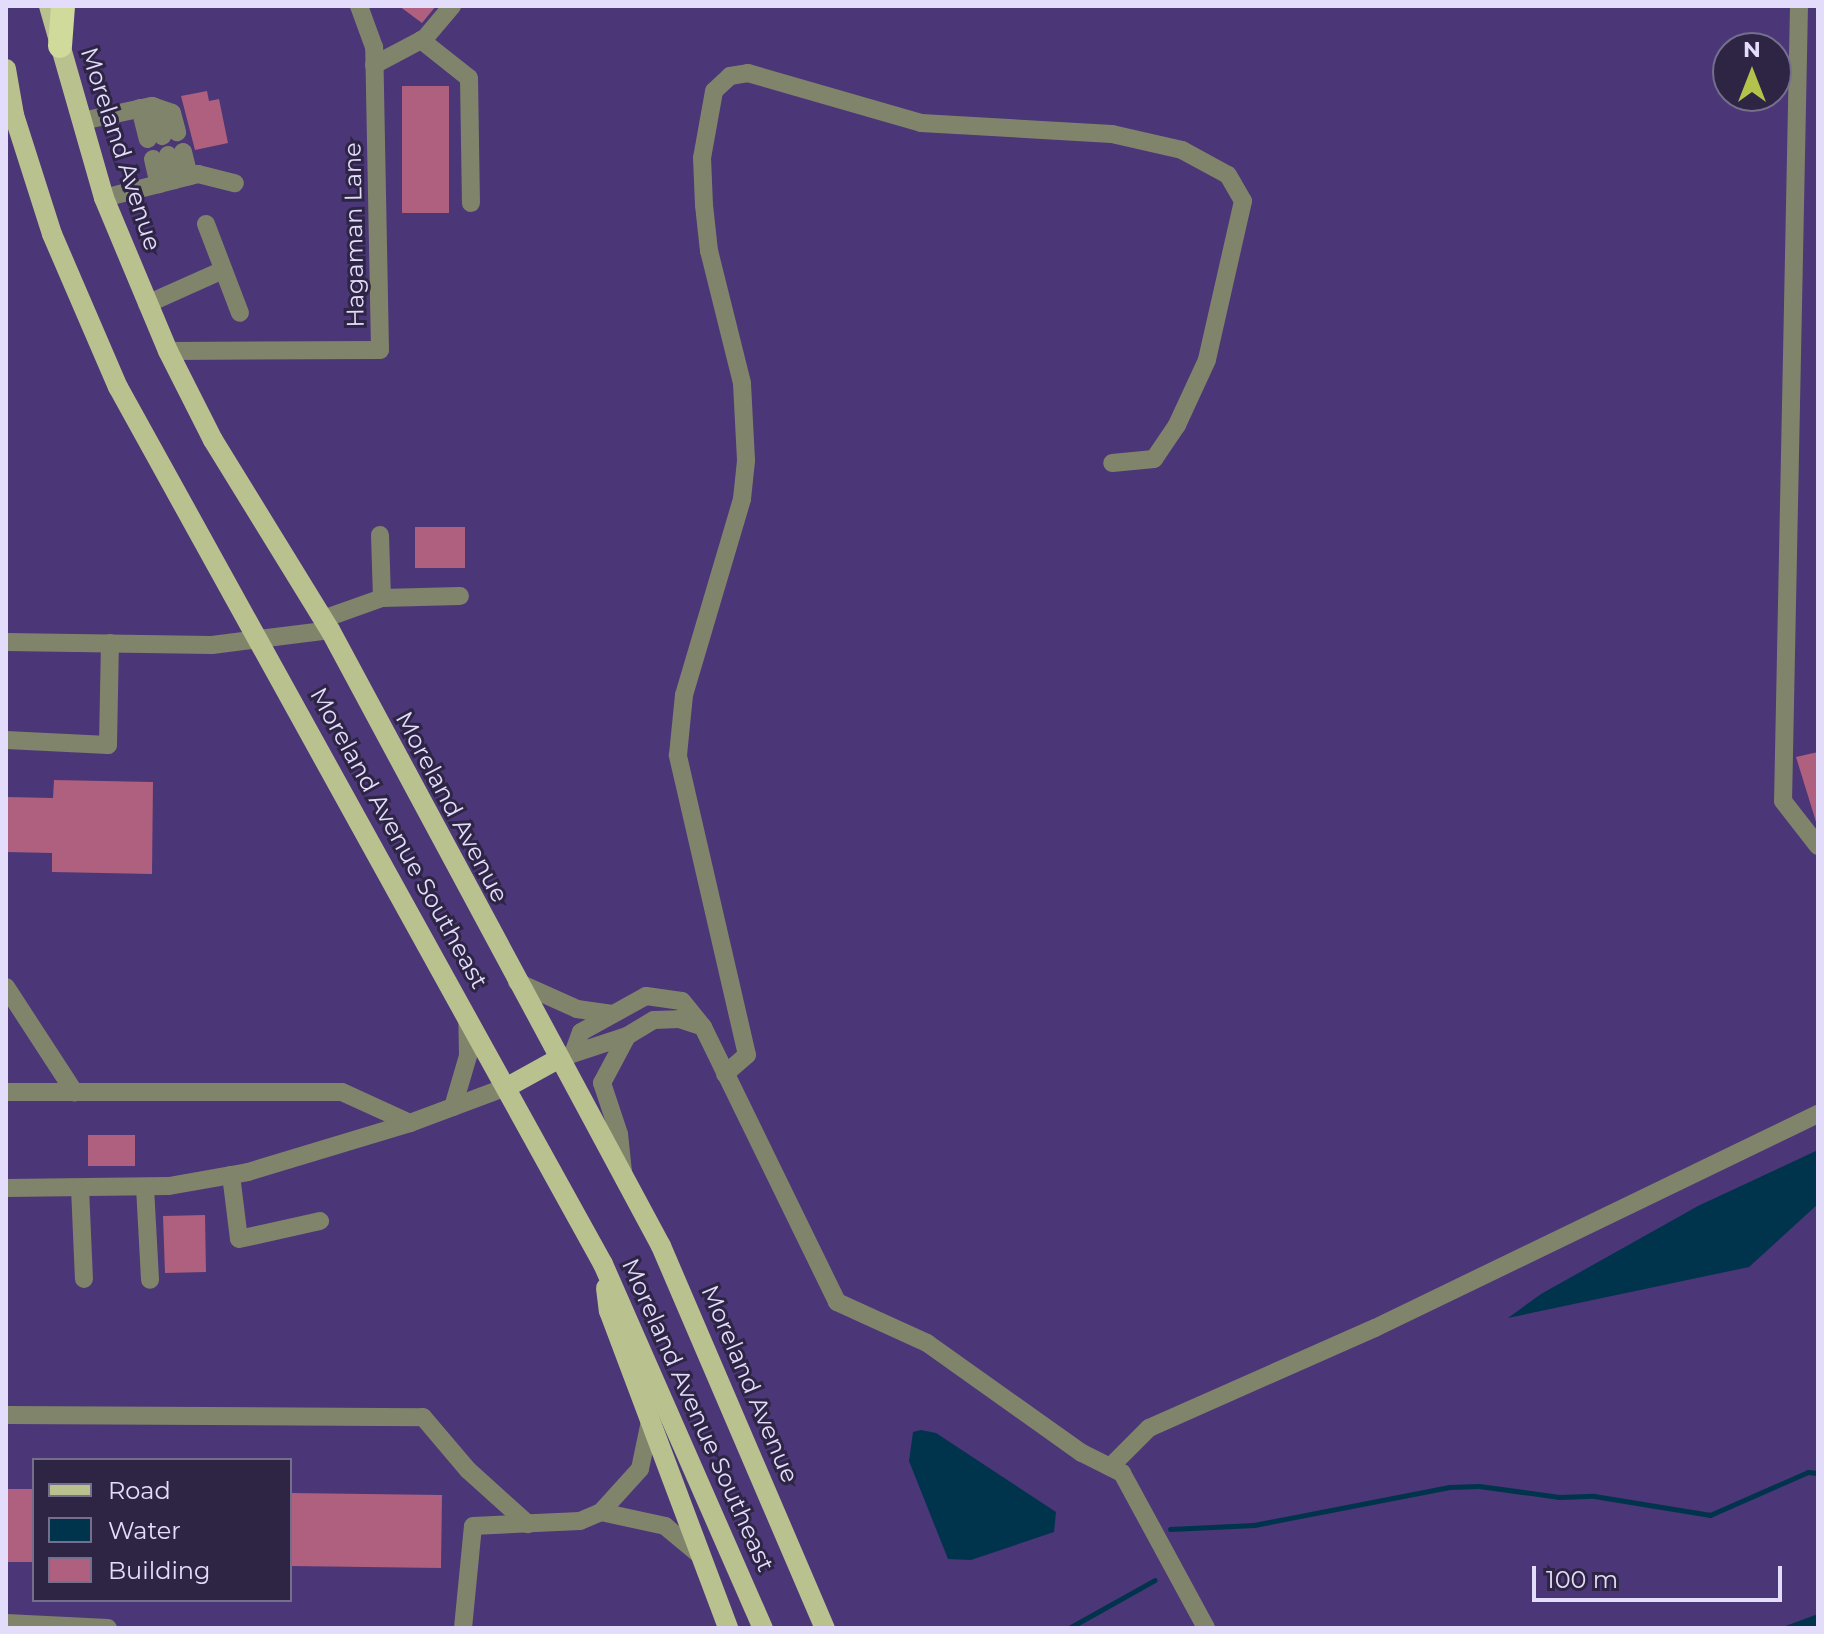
<!DOCTYPE html>
<style>
body{margin:0}
#map{position:relative;width:1824px;height:1634px;overflow:hidden;background:#4b3677;font-family:Montserrat,sans-serif}
div>[style]{position:absolute}
[style*='--x']{left:calc(var(--x)*1px);top:calc(var(--y)*1px);width:calc(var(--w)*1px);rotate:calc(var(--a)*1deg)}
.water>*{inset:0;background:#00344c}
.stream>*{height:5px;margin:-2.5px;padding:0 2.5px;transform-origin:2.5px;border-radius:2.5px;background:#00344c}
.building>*{inset:0;background:#ae607e}
.minor>*{height:18px;margin:-9px;padding:0 9px;transform-origin:9px;border-radius:9px;background:#80846b}
.major>*{height:20px;margin:-10px;padding:0 10px;transform-origin:10px;border-radius:10px;background:#b9c28e}
.highway>*{height:24px;margin:-12px;padding:0 12px;transform-origin:12px;border-radius:12px;background:#cfda9b}
span{translate:-50% -50%;white-space:nowrap;text-align:center;line-height:1.15;-webkit-text-stroke:6px #2d2543;paint-order:stroke}
.street-label{font-size:24px;color:#e3dcfb}
.frame{position:absolute;inset:0;border:8px solid #e3dcfb;pointer-events:none}
.legend{position:absolute;left:32px;top:1458px;width:260px;height:144px;box-sizing:border-box;background:#2d2543;border:2px solid #766e8d;margin:0;padding:10px 14px;list-style:none;font-size:24px;color:#e3dcfb}
.legend li{display:flex;align-items:center;gap:16px;height:40px}
.legend b{width:40px;border:2px solid #766e8d}
.north{position:absolute;left:1712px;top:32px;width:80px;height:80px;box-sizing:border-box;background:#2d2543;border:2px solid #766e8d;border-radius:50%;rotate:0deg;font-size:22px;font-weight:700;line-height:32px;text-align:center;color:#e3dcfb}
.north::after{content:'';display:block;margin:auto;width:28px;height:36px;background:#b3c24b;clip-path:polygon(50% 0,100% 100%,50% 72%,0 100%)}
.scale{position:absolute;left:1532px;top:1566px;width:250px;height:36px;box-sizing:border-box;border:4px solid #e3dcfb;border-top:0;padding-left:10px;font-size:24px;line-height:28px;white-space:nowrap;color:#e3dcfb;-webkit-text-stroke:6px #2d2543;paint-order:stroke}
</style>
<div id="map">
<div class="water">
<i style="clip-path:polygon(1818px 1150px,1818px 1204px,1749px 1267px,1508px 1318px,1541px 1294px,1698px 1206px)"></i>
<i style="clip-path:polygon(921px 1430px,936px 1433px,1056px 1512px,1054px 1532px,971px 1560px,948px 1559px,909px 1461px,913px 1432px)"></i>
<i style="clip-path:polygon(1818px 1614px,1818px 1628px,1780px 1628px)"></i>
</div>
<div class="stream">
<i style="--x:1170;--y:1529;--w:84;--a:-2.7"></i>
<i style="--x:1254;--y:1525;--w:199;--a:-11"></i>
<i style="--x:1449;--y:1487;--w:30;--a:-2"></i>
<i style="--x:1479;--y:1486;--w:81;--a:7.8"></i>
<i style="--x:1559;--y:1497;--w:35;--a:-2"></i>
<i style="--x:1594;--y:1496;--w:118;--a:9.3"></i>
<i style="--x:1710;--y:1515;--w:107;--a:-23.7"></i>
<i style="--x:1808;--y:1472;--w:10;--a:6"></i>
<i style="--x:1069;--y:1628;--w:98;--a:-29.2"></i>
</div>
<div class="building">
<i style="clip-path:polygon(399px 6px,436px 6px,422px 23px)"></i>
<i style="clip-path:polygon(402px 86px,449px 86px,449px 213px,402px 213px)"></i>
<i style="clip-path:polygon(207px 91px,209px 101px,219px 99px,228px 143px,195px 150px,181px 96px)"></i>
<i style="clip-path:polygon(415px 527px,465px 527px,465px 568px,415px 568px)"></i>
<i style="clip-path:polygon(1818px 752px,1818px 824px,1817px 825px,1796px 757px)"></i>
<i style="clip-path:polygon(54px 780px,153px 782px,152px 874px,52px 872px,52px 853px,6px 852px,6px 797px,53px 798px)"></i>
<i style="clip-path:polygon(88px 1135px,135px 1135px,135px 1166px,88px 1166px)"></i>
<i style="clip-path:polygon(205px 1215px,206px 1272px,165px 1273px,163px 1216px)"></i>
<i style="clip-path:polygon(6px 1489px,34px 1489px,34px 1562px,6px 1562px)"></i>
<i style="clip-path:polygon(290px 1493px,442px 1495px,441px 1568px,290px 1566px)"></i>
</div>
<div class="minor">
<i style="--x:1799;--y:6;--w:795;--a:91.15"></i>
<i style="--x:1783;--y:801;--w:57;--a:52.1"></i>
<i style="--x:421;--y:40;--w:61;--a:38.4"></i>
<i style="--x:469;--y:78;--w:125;--a:89.1"></i>
<i style="--x:374;--y:65;--w:58;--a:-27.9"></i>
<i style="--x:425;--y:38;--w:42;--a:-49.8"></i>
<i style="--x:155;--y:107;--w:30;--a:76"></i>
<i style="--x:140;--y:108;--w:32;--a:76"></i>
<i style="--x:82;--y:121;--w:72;--a:-12.1"></i>
<i style="--x:152;--y:106;--w:21;--a:19"></i>
<i style="--x:172;--y:113;--w:20;--a:75"></i>
<i style="--x:183;--y:152;--w:25;--a:76"></i>
<i style="--x:168;--y:155;--w:26;--a:77"></i>
<i style="--x:153;--y:159;--w:26;--a:77"></i>
<i style="--x:104;--y:198;--w:97;--a:-14.3"></i>
<i style="--x:198;--y:174;--w:38;--a:14"></i>
<i style="--x:206;--y:224;--w:95;--a:69.1"></i>
<i style="--x:147;--y:304;--w:83;--a:-24.1"></i>
<i style="--x:168;--y:351;--w:212;--a:-0.3"></i>
<i style="--x:380;--y:350;--w:303;--a:-91.1"></i>
<i style="--x:374;--y:47;--w:44;--a:-110.1"></i>
<i style="--x:380;--y:535;--w:63;--a:88.2"></i>
<i style="--x:323;--y:619;--w:63;--a:-19.6"></i>
<i style="--x:382;--y:598;--w:78;--a:-1.5"></i>
<i style="--x:6;--y:642;--w:206;--a:0.8"></i>
<i style="--x:212;--y:645;--w:119;--a:-7.2"></i>
<i style="--x:6;--y:740;--w:102;--a:2.8"></i>
<i style="--x:108;--y:745;--w:102;--a:-88.9"></i>
<i style="--x:517;--y:982;--w:66;--a:24.2"></i>
<i style="--x:577;--y:1009;--w:34;--a:8"></i>
<i style="--x:6;--y:987;--w:126;--a:56.9"></i>
<i style="--x:574;--y:1051;--w:20;--a:-70"></i>
<i style="--x:581;--y:1032;--w:74;--a:-29"></i>
<i style="--x:646;--y:996;--w:36;--a:8"></i>
<i style="--x:682;--y:1001;--w:33;--a:51"></i>
<i style="--x:560;--y:1058;--w:71;--a:-18.2"></i>
<i style="--x:627;--y:1036;--w:31;--a:-31"></i>
<i style="--x:654;--y:1020;--w:25;--a:-2"></i>
<i style="--x:679;--y:1019;--w:25;--a:18"></i>
<i style="--x:703;--y:1027;--w:306;--a:64"></i>
<i style="--x:837;--y:1302;--w:99;--a:24.5"></i>
<i style="--x:927;--y:1343;--w:190;--a:35.4"></i>
<i style="--x:1082;--y:1453;--w:45;--a:26.6"></i>
<i style="--x:1122;--y:1473;--w:176;--a:61.5"></i>
<i style="--x:725;--y:1074;--w:29;--a:-41"></i>
<i style="--x:747;--y:1055;--w:308;--a:-103"></i>
<i style="--x:678;--y:755;--w:60;--a:-84.3"></i>
<i style="--x:684;--y:695;--w:204;--a:-73.5"></i>
<i style="--x:742;--y:499;--w:39;--a:-84"></i>
<i style="--x:746;--y:460;--w:77;--a:-93"></i>
<i style="--x:742;--y:383;--w:136;--a:-104"></i>
<i style="--x:709;--y:251;--w:46;--a:-96.2"></i>
<i style="--x:704;--y:205;--w:47;--a:-92.4"></i>
<i style="--x:702;--y:158;--w:68;--a:-79.8"></i>
<i style="--x:714;--y:91;--w:22;--a:-43"></i>
<i style="--x:730;--y:76;--w:18;--a:-9"></i>
<i style="--x:748;--y:73;--w:180;--a:16.1"></i>
<i style="--x:921;--y:123;--w:191;--a:3.3"></i>
<i style="--x:1112;--y:134;--w:72;--a:12.9"></i>
<i style="--x:1182;--y:150;--w:52;--a:28.5"></i>
<i style="--x:1228;--y:175;--w:30;--a:60"></i>
<i style="--x:1243;--y:201;--w:163;--a:102.8"></i>
<i style="--x:1207;--y:360;--w:72;--a:114.8"></i>
<i style="--x:1177;--y:425;--w:41;--a:124.1"></i>
<i style="--x:1154;--y:459;--w:42;--a:174.6"></i>
<i style="--x:6;--y:1092;--w:336;--a:0"></i>
<i style="--x:342;--y:1092;--w:75;--a:24.5"></i>
<i style="--x:453;--y:1107;--w:53;--a:-73.6"></i>
<i style="--x:468;--y:1056;--w:39;--a:-91"></i>
<i style="--x:623;--y:1172;--w:38;--a:-96"></i>
<i style="--x:619;--y:1134;--w:54;--a:-108.4"></i>
<i style="--x:602;--y:1083;--w:53;--a:-62"></i>
<i style="--x:231;--y:1175;--w:64;--a:82.9"></i>
<i style="--x:239;--y:1239;--w:83;--a:-12.5"></i>
<i style="--x:145;--y:1187;--w:93;--a:86.9"></i>
<i style="--x:6;--y:1188;--w:163;--a:-0.7"></i>
<i style="--x:169;--y:1186;--w:80;--a:-10"></i>
<i style="--x:248;--y:1172;--w:169;--a:-16.8"></i>
<i style="--x:410;--y:1123;--w:106;--a:-20.5"></i>
<i style="--x:80;--y:1188;--w:91;--a:87.5"></i>
<i style="--x:6;--y:1415;--w:417;--a:0.3"></i>
<i style="--x:423;--y:1417;--w:70;--a:49.7"></i>
<i style="--x:468;--y:1470;--w:81;--a:42"></i>
<i style="--x:1110;--y:1467;--w:55;--a:-45"></i>
<i style="--x:1149;--y:1428;--w:247;--a:-23.9"></i>
<i style="--x:1375;--y:1328;--w:492;--a:-25.8"></i>
<i style="--x:601;--y:1512;--w:66;--a:12.3"></i>
<i style="--x:665;--y:1526;--w:47;--a:39.8"></i>
<i style="--x:6;--y:1623;--w:102;--a:2.8"></i>
<i style="--x:463;--y:1628;--w:102;--a:-84.4"></i>
<i style="--x:473;--y:1526;--w:107;--a:-2.7"></i>
<i style="--x:580;--y:1521;--w:23;--a:-23"></i>
<i style="--x:601;--y:1512;--w:58;--a:-47.8"></i>
<i style="--x:640;--y:1469;--w:49;--a:-78.2"></i>
</div>
<div class="major">
<i style="--x:49;--y:6;--w:200;--a:74"></i>
<i style="--x:104;--y:198;--w:166;--a:67.3"></i>
<i style="--x:168;--y:351;--w:100;--a:63.2"></i>
<i style="--x:213;--y:440;--w:223;--a:58.4"></i>
<i style="--x:330;--y:630;--w:699;--a:61.75"></i>
<i style="--x:661;--y:1246;--w:416;--a:66.8"></i>
<i style="--x:6;--y:69;--w:47;--a:80.1"></i>
<i style="--x:14;--y:115;--w:125;--a:72.3"></i>
<i style="--x:52;--y:234;--w:167;--a:66.7"></i>
<i style="--x:118;--y:387;--w:1002;--a:61.06"></i>
<i style="--x:603;--y:1264;--w:398;--a:66.3"></i>
<i style="--x:509;--y:1086;--w:58;--a:-28.8"></i>
<i style="--x:606;--y:1288;--w:23;--a:83"></i>
<i style="--x:609;--y:1311;--w:339;--a:69.4"></i>
</div>
<div class="highway">
<i style="--x:60;--y:46;--w:40;--a:-85.7"></i>
</div>
<div class="street-label">
<span style="left:121px;top:149px;rotate:72deg">Moreland Avenue</span>
<span style="left:354px;top:235px;rotate:-91deg">Hagaman Lane</span>
<span style="left:452px;top:807px;rotate:62deg">Moreland Avenue</span>
<span style="left:399px;top:838px;rotate:61deg">Moreland Avenue Southeast</span>
<span style="left:750px;top:1384px;rotate:67deg">Moreland Avenue</span>
<span style="left:698px;top:1415px;rotate:66deg">Moreland Avenue Southeast</span>
</div>
<div class="frame"></div>
<ul class="legend">
<li><b style="height:10px;background:#b9c28e"></b>Road</li>
<li><b style="height:22px;background:#00344c"></b>Water</li>
<li><b style="height:22px;background:#ae607e"></b>Building</li>
</ul>
<div class="north">N</div>
<div class="scale">100 m</div>
</div>
